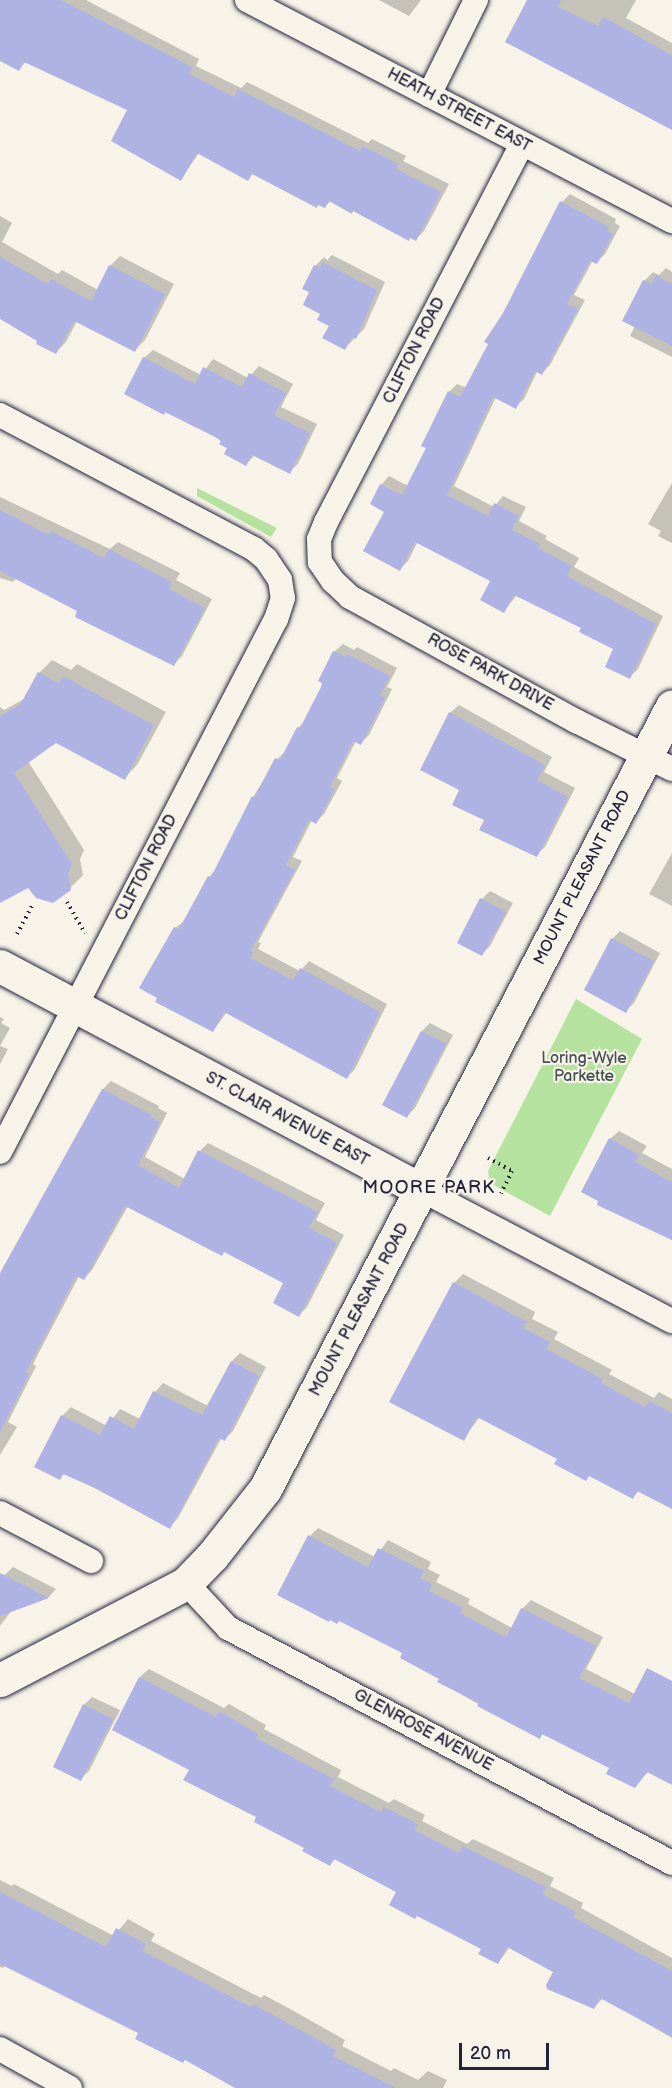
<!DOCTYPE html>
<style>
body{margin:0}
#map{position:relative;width:672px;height:2088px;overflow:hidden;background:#f7f3e8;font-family:"Balsamiq Sans",sans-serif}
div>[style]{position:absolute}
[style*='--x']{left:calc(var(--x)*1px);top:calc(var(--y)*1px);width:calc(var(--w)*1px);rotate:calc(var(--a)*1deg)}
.green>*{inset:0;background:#b6e2a0}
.shadow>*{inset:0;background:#0003}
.building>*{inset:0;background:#afb3e4}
.path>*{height:4px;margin-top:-2px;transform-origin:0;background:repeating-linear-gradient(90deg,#22223b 0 1.5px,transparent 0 6px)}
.roads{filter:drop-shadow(0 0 2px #22223b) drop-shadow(0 0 2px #22223b)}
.minor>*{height:24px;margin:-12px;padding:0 12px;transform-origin:12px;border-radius:12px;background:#f7f3e8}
.secondary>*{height:33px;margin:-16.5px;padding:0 16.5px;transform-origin:16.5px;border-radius:16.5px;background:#f7f3e8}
span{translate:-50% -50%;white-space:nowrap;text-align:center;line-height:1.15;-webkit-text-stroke:4.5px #f7f3e8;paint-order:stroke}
.street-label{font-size:16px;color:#22223b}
.park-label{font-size:16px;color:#475254}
.neighbourhood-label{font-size:18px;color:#22223b;letter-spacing:1.5px}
.scale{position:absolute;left:459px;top:2043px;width:90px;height:27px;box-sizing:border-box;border:3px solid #22223b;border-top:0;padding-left:8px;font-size:18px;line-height:21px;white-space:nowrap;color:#22223b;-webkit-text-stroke:4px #f7f3e8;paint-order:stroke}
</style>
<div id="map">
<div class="green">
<i style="clip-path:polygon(197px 488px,277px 528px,271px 537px,197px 496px)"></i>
<i style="clip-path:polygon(576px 999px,642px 1039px,550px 1216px,490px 1183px,488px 1171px)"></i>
</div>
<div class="shadow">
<i style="clip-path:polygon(0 0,86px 0,199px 59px,196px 66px,241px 88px,247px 82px,368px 143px,372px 139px,406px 156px,403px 161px,449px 184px,424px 231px,416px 239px,354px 210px,331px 201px,325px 206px,254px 173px,247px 179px,199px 153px,181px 179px,129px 109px,27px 61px,19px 69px,0 60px)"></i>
<i style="clip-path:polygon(379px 0,421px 0,409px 16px)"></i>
<i style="clip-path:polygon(529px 0,636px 0,626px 18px,672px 43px,672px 128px)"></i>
<i style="clip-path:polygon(570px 194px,616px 219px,615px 223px,620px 226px,605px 254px,597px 262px,593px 260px,574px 295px,585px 300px,550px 365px,542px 373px,538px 370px,524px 399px,515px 407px,496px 397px,454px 486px,494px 507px,503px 496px,526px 507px,519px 521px,547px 536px,545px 539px,579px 558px,574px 567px,663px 616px,638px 669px,630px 677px,615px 648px,583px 627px,517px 595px,504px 611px,492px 580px,418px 541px,408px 561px,400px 569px,381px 485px,389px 476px,408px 486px,428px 448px,449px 392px,457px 384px,467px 388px,562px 202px)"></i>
<i style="clip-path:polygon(0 216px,12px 223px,2px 242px,58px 274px,62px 270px,98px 290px,110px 266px,120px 256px,174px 284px,145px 340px,135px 350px,77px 321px,66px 342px,56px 352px,0 318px)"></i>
<i style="clip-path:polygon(332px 255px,385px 282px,364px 329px,345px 348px,311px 291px,304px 288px,315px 266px,324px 257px,327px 260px)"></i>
<i style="clip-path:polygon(666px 268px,672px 272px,672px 357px,630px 336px,635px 326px,644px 281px,653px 272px,659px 275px)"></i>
<i style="clip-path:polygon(153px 350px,201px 375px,213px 359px,248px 378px,259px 366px,293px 384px,281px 407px,317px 424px,298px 464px,289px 472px,255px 455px,246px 464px,223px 440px,126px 393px,144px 358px)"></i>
<i style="clip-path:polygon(672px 483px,672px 543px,658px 536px,661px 531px,648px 524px)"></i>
<i style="clip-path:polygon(0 497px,110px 549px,118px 542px,180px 573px,176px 580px,212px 599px,182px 656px,174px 664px,17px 578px,13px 582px,0 578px)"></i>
<i style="clip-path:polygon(343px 644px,354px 650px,357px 647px,397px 668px,387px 687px,392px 689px,369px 735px,361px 743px,356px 741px,337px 778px,342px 781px,324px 814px,316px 822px,312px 820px,293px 857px,302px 861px,258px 942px,261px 943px,258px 949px,300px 971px,309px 961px,387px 1004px,355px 1069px,347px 1077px,227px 1012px,213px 1031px,175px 928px,186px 920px,209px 877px,217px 868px,253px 797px,277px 759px,286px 751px,298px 728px,306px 720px,323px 687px,334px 652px)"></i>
<i style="clip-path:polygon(52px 660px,71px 670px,77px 664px,166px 712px,137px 765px,124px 778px,56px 741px,28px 761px,84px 850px,80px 859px,83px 875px,70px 888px,29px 886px,0 902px,0 707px,4px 710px,26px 698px,39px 673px)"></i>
<i style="clip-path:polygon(459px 705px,552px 757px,544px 772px,575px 788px,545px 847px,536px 855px,486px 820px,461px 789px,450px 713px)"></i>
<i style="clip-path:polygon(672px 853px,672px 912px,672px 906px,649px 894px)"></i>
<i style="clip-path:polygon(490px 891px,513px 903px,490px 946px,482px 954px,482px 899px)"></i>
<i style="clip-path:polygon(620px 931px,660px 953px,634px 1003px,626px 1011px,612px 939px)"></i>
<i style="clip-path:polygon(0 1017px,4px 1019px,1px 1023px,10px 1028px,0 1046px,8px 1049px,0 1064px)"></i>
<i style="clip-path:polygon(430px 1023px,453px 1035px,415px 1108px,407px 1116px,422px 1031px)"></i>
<i style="clip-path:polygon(111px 1081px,159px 1106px,158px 1108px,167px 1113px,145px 1157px,185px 1179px,200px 1151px,208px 1143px,325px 1203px,316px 1220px,344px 1235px,307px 1307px,299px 1315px,285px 1282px,225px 1250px,128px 1206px,92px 1270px,84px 1279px,79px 1276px,33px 1364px,36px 1366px,8px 1422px,17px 1427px,0 1455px,0 1280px,103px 1089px)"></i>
<i style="clip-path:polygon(619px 1131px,647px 1146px,642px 1153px,672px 1169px,672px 1240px,599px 1204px,610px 1139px)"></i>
<i style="clip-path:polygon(463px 1274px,535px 1312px,532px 1319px,558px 1332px,554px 1339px,612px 1370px,609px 1374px,654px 1398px,659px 1392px,672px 1399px,672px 1506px,640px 1490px,633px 1497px,590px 1475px,586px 1479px,559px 1458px,480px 1417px,463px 1439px,454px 1283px)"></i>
<i style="clip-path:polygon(240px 1353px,266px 1367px,233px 1431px,225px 1439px,222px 1437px,178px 1518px,170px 1527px,65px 1473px,59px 1478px,36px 1467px,62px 1416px,71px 1407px,107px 1426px,120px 1409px,140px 1419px,155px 1392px,163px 1383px,208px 1406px,232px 1361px)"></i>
<i style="clip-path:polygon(318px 1528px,375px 1557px,388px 1540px,431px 1562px,428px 1569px,440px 1575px,436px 1582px,470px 1599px,468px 1604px,512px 1628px,522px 1609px,531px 1600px,603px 1637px,586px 1669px,635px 1694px,672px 1699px,672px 1784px,649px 1771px,635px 1786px,611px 1767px,544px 1733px,539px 1738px,439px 1682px,441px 1678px,404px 1653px,310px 1536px)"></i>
<i style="clip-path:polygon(13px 1567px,56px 1589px,49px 1597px,12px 1610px,0 1626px,0 1579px)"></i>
<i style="clip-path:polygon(149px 1669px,224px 1708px,229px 1704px,266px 1725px,264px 1729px,341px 1770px,338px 1777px,389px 1803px,394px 1799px,425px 1815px,422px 1821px,467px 1844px,473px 1839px,554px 1878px,550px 1886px,583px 1903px,581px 1908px,672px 1958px,672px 2038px,603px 1998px,594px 2008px,555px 1971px,510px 1947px,498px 1963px,483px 1948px,418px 1914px,398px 1891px,336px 1858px,330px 1864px,191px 1769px,114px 1729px,140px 1677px)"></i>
<i style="clip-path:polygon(92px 1697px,120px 1710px,89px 1771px,80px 1779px,84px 1705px)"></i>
<i style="clip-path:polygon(0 1880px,12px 1886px,14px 1884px,114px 1936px,128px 1919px,155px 1934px,151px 1941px,261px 1998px,264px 1995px,292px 2010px,345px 2040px,342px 2046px,391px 2071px,394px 2068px,418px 2080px,428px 2071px,447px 2080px,443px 2088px,238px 2088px,140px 2032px,6px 1965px,3px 1968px,0 1967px)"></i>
</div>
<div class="building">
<i style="clip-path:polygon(0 0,61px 0,192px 67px,189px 74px,234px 97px,238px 89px,360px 151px,362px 146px,399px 164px,396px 169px,441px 192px,416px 241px,410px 238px,409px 241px,353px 211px,352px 214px,329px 201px,325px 208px,318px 205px,317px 208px,252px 174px,248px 181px,197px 153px,181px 181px,111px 141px,127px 110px,24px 62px,19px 71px,0 61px)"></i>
<i style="clip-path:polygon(527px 0,561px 0,558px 7px,598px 26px,603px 17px,672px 55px,672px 130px,505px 42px)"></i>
<i style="clip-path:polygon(560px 201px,609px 227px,607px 231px,613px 234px,597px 264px,590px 261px,567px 304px,578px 309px,542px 375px,535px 371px,516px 409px,493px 397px,447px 495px,488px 516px,494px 503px,519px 516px,512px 530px,540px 544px,538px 548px,572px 566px,567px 576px,656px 624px,630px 679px,605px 667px,613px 649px,579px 632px,581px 628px,514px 595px,504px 613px,480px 600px,490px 581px,415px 542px,400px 571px,363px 551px,384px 512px,370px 504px,380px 484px,402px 495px,426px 448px,421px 446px,448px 391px,460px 397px,488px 344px,484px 342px,503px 313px)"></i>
<i style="clip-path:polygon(0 257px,48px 284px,51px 279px,91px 301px,109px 265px,165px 294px,135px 352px,74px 321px,56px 354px,36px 344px,37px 341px,0 319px)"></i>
<i style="clip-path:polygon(322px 262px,377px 290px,356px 339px,352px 337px,345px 350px,322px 338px,329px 326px,317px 320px,320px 314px,303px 305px,309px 292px,302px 289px,314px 265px,320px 268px)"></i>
<i style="clip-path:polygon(656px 275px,672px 284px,672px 346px,622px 321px,643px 280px,652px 284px)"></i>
<i style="clip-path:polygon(143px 357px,195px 384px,203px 367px,242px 387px,249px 373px,286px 393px,274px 415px,310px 433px,290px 474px,252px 455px,246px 466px,224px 454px,227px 448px,219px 444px,221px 441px,215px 437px,165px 412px,164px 415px,124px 394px)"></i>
<i style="clip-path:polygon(0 510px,49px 535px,51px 531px,104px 558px,109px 549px,172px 582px,169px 589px,205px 608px,174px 666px,75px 617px,77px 611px,0 571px)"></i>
<i style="clip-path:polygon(333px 651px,346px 657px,347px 654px,390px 676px,380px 695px,385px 698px,361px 745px,353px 741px,330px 787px,335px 789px,316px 824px,309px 820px,286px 865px,295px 870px,251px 950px,253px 952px,250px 958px,293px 980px,300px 968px,380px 1012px,347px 1079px,224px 1012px,213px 1032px,155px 1002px,157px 998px,139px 988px,174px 927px,179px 929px,208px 876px,211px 877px,252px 796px,254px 798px,275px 758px,280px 760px,297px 727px,300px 728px,321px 687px,322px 683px,318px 681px)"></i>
<i style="clip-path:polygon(38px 672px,59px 683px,63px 676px,154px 725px,125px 780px,56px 743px,14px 773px,72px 864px,68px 873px,71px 890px,53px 903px,36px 898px,28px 888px,0 903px,0 716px,20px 705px)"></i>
<i style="clip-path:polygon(449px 712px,545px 765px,537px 780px,568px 797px,537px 857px,479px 830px,484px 820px,452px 805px,459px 790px,420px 770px)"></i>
<i style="clip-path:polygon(480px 898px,506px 912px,482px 956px,457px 943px)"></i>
<i style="clip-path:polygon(611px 938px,654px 961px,626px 1013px,584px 990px)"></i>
<i style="clip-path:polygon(421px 1031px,446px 1044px,407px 1118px,382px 1105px)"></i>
<i style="clip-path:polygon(102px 1089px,152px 1115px,150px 1117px,160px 1122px,138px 1165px,179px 1188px,198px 1150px,318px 1212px,309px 1228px,337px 1243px,299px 1317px,273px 1303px,283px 1283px,224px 1252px,222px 1256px,125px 1206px,84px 1280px,76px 1276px,26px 1372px,29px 1374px,0 1432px,0 1273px)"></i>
<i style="clip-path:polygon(609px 1138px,639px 1155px,635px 1162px,672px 1182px,672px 1240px,597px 1205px,598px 1201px,581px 1192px)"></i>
<i style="clip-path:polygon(453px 1282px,527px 1322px,523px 1328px,550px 1342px,546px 1349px,603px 1379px,601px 1383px,645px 1407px,649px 1401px,672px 1413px,672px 1509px,637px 1491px,633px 1499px,589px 1476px,586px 1481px,554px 1464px,557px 1459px,477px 1417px,464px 1441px,389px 1402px)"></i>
<i style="clip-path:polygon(231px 1361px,259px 1376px,225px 1441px,219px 1438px,170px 1529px,95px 1488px,63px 1474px,60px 1480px,34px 1467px,61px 1415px,100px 1435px,110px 1416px,134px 1429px,153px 1391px,202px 1415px)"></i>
<i style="clip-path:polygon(308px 1535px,368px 1567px,378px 1548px,424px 1571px,420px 1578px,432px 1584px,429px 1591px,463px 1608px,460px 1613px,503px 1636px,507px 1636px,521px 1608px,596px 1646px,579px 1678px,629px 1703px,647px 1668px,672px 1681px,672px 1785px,647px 1772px,635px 1788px,606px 1774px,609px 1768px,542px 1734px,540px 1739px,477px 1706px,479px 1703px,437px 1682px,439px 1679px,400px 1658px,402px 1653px,339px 1621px,337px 1624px,330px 1620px,329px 1622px,277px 1595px)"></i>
<i style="clip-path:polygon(0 1573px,49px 1598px,0 1616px)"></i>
<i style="clip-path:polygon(139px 1677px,216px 1717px,219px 1711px,258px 1734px,256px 1738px,334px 1779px,330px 1786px,381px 1812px,384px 1807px,418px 1824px,414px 1830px,459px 1853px,463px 1846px,546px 1887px,542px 1894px,576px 1912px,573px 1917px,672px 1971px,672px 2037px,600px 1998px,594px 2009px,547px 1989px,546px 1985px,553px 1972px,507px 1947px,498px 1964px,478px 1954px,481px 1949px,417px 1916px,415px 1919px,389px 1905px,396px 1892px,334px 1859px,330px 1866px,302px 1851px,304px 1848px,254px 1822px,256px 1817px,183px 1780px,189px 1770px,112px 1730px)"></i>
<i style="clip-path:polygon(83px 1704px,113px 1719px,81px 1781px,53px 1767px)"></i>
<i style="clip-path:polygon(0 1892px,106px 1947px,116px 1928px,146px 1944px,142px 1951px,251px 2007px,253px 2004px,282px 2020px,336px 2050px,333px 2056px,396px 2088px,235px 2088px,185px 2060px,183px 2063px,135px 2039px,138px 2033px,0 1964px)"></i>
</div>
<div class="path">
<i style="--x:67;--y:902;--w:36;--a:60"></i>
<i style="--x:17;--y:934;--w:34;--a:-62"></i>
<i style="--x:488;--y:1158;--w:27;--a:28"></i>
<i style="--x:512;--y:1171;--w:25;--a:116"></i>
</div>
<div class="roads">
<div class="minor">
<i style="--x:247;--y:0;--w:479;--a:27.5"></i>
<i style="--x:429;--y:95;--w:106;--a:-63.7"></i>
<i style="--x:522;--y:144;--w:426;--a:117.4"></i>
<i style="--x:326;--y:522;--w:18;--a:112"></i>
<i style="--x:319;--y:539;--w:23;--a:88"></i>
<i style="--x:320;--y:562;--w:23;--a:56"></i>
<i style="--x:333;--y:581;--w:23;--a:43"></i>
<i style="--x:350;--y:597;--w:258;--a:28.8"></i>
<i style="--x:576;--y:721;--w:107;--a:26.6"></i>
<i style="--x:0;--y:415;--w:287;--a:27.8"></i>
<i style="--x:254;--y:549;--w:16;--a:40"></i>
<i style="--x:266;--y:559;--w:25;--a:56"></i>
<i style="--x:280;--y:580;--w:18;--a:81"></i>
<i style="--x:283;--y:598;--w:22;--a:108"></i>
<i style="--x:276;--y:619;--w:600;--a:117.38"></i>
<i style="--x:422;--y:1190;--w:282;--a:27.7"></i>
<i style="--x:0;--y:1513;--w:103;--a:27.8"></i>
<i style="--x:186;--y:1583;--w:62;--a:47"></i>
<i style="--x:228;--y:1628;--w:502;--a:27.89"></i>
<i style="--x:0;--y:2049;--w:80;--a:29.1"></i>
</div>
<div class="secondary">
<i style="--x:0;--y:966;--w:478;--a:28"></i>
<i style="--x:0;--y:1680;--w:210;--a:-27.5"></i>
<i style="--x:186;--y:1583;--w:39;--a:-46"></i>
<i style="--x:213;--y:1555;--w:84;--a:-51.8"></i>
<i style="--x:265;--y:1489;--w:882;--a:-62.53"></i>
</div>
</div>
<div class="street-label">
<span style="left:459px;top:111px;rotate:28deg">HEATH STREET EAST</span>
<span style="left:415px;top:351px;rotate:-63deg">CLIFTON ROAD</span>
<span style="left:490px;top:673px;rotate:29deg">ROSE PARK DRIVE</span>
<span style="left:147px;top:868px;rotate:-63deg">CLIFTON ROAD</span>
<span style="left:583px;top:878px;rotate:-63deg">MOUNT PLEASANT ROAD</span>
<span style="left:287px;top:1120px;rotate:28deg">ST. CLAIR AVENUE EAST</span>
<span style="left:360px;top:1310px;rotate:-62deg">MOUNT PLEASANT ROAD</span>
<span style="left:423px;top:1731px;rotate:28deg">GLENROSE AVENUE</span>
</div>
<div class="park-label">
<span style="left:584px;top:1068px">Loring-Wyle<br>Parkette</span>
</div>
<div class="neighbourhood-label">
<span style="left:429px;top:1188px">MOORE PARK</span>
</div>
<div class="scale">20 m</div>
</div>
